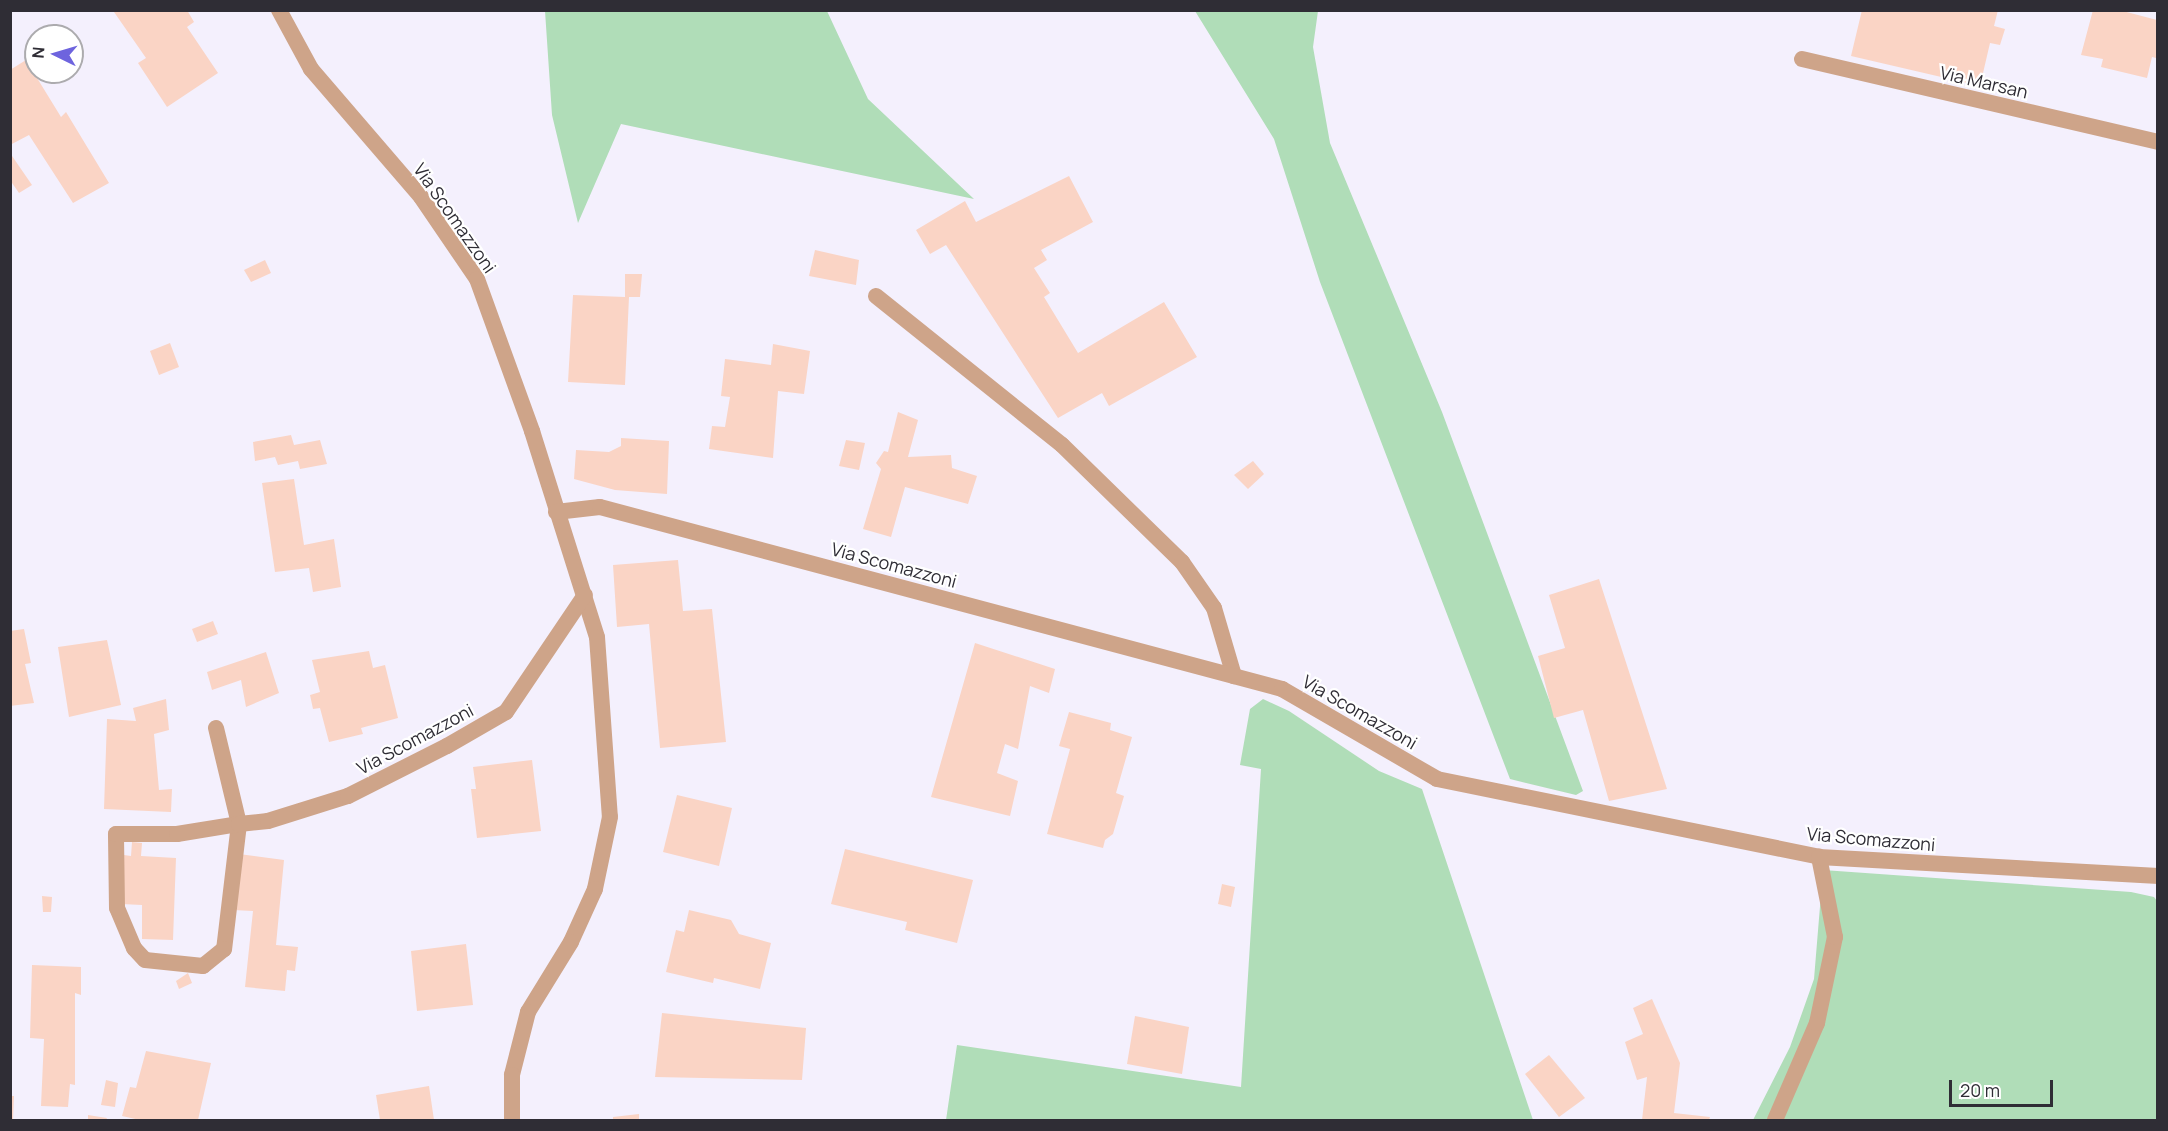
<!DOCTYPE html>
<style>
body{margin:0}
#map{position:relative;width:2168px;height:1131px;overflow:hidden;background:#f4f0fd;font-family:Manrope,sans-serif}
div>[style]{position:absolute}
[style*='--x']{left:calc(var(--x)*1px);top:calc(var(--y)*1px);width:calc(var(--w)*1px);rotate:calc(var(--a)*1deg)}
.green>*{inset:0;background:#b0ddb8}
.building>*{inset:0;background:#fad4c5}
.service>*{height:16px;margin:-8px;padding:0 8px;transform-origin:8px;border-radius:8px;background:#cea489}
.minor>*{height:16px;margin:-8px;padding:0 8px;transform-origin:8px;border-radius:8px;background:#cea489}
span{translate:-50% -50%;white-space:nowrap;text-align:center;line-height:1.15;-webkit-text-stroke:4.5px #fff;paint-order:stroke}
.street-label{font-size:18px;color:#2f2d35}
.frame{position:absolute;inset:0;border:12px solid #2f2d35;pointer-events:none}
.north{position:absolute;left:24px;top:24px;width:60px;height:60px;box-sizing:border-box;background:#fff;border:2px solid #acabae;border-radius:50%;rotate:275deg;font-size:16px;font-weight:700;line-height:24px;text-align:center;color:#2f2d35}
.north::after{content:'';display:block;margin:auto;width:21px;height:27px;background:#6e64de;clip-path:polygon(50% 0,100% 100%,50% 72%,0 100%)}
.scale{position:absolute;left:1949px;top:1080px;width:104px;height:27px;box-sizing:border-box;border:3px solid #2f2d35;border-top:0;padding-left:8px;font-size:18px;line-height:21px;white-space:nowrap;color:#2f2d35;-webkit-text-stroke:4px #fff;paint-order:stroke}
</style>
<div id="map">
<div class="green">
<i style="clip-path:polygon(545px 11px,827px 11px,868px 99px,974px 199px,621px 124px,578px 223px,552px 115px)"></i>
<i style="clip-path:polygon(1195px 11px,1318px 11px,1313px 47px,1330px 143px,1442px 412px,1583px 791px,1576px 795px,1510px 779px,1320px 282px,1274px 139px)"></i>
<i style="clip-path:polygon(1263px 699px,1289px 711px,1379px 771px,1422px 789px,1533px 1120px,946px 1120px,957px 1045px,1241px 1087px,1261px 769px,1240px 765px,1250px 709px)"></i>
<i style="clip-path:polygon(1823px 870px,2131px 892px,2154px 897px,2157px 901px,2157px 1120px,1753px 1120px,1790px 1047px,1814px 979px)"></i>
</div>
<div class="building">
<i style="clip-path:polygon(187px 10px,194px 22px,187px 27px,218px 73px,167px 107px,138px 63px,146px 58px,114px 12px)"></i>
<i style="clip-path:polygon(1862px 10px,1998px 10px,1994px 26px,2005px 29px,2000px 45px,1990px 43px,1980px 86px,1851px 56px)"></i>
<i style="clip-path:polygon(2093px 10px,2119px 10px,2157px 20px,2157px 52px,2156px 58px,2152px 57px,2147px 78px,2101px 67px,2103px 59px,2081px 55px)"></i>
<i style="clip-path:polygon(26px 60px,61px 117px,66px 112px,109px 183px,73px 203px,29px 135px,10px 145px,10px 70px)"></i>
<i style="clip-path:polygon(10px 153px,32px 185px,19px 193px,10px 180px)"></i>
<i style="clip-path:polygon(1069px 176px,1093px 222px,1041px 250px,1047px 260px,1034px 268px,1050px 293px,1044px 297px,1078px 353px,1164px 302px,1197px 357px,1109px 406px,1102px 393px,1058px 418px,946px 245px,930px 254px,916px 230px,965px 201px,976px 222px)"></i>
<i style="clip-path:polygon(815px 250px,859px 260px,856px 285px,809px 276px)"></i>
<i style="clip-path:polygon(265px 260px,271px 273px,251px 282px,244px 270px)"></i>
<i style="clip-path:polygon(625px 274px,642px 274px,640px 297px,629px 297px,625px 385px,568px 382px,573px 295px,625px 297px)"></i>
<i style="clip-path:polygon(170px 343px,179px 367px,159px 375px,150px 351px)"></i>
<i style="clip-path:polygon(773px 344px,810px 351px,804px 394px,778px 391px,773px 458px,709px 449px,712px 426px,725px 427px,730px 397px,721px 396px,725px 359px,771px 365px)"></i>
<i style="clip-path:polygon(898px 412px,918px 420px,908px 457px,951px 455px,952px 468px,977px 476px,968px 504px,905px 487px,891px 537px,863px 529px,881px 469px,876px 463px,884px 451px,888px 452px)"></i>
<i style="clip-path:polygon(291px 435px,294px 445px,320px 440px,327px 464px,300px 469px,298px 461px,278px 465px,275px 457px,255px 461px,253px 442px)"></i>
<i style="clip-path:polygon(621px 438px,669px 441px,667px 494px,615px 490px,574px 479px,576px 450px,609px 452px,621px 446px)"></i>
<i style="clip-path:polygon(846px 440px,865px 443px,859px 470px,839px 466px)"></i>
<i style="clip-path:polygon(1253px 461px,1264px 474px,1248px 489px,1234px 475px)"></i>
<i style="clip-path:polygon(294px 479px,304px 545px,334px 539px,341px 587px,313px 592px,309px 568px,275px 572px,262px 483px)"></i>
<i style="clip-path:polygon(678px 560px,683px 611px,712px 609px,726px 742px,660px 748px,649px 624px,617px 627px,613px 565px)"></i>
<i style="clip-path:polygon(1599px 579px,1667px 789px,1609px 801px,1583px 710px,1554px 718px,1538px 656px,1565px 648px,1549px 595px)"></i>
<i style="clip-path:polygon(213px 621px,218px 634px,197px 642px,192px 629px)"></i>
<i style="clip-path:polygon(24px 629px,31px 663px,25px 664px,34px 703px,10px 706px,10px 631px)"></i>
<i style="clip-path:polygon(107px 640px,121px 705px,69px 717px,58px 647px)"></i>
<i style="clip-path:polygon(975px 643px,1055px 669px,1049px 693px,1030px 686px,1018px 749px,1005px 744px,997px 773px,1018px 781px,1010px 816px,931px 797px)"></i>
<i style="clip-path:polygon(369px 651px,373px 668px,385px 665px,398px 718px,361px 728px,363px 734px,329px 742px,320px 708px,313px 709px,310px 695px,320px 692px,312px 660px)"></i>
<i style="clip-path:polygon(266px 652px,279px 693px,246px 707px,241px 680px,212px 690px,207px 672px)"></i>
<i style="clip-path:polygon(166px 699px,169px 730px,154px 734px,159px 790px,172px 789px,171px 812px,104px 809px,107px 719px,136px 721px,133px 708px)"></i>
<i style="clip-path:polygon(1069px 712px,1111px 723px,1110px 730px,1132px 737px,1116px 793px,1124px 796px,1113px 834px,1105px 840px,1103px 848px,1047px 834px,1070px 749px,1059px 746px)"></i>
<i style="clip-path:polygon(532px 760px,541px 831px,477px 838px,471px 789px,476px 789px,473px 767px)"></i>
<i style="clip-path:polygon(677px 795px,732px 808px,719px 866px,663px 852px)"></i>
<i style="clip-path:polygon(132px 842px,142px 843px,141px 856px,176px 858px,173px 940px,142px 939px,142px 905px,121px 904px,124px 855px,131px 856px)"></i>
<i style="clip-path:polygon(845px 849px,973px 880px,957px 943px,905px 930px,907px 922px,831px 904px)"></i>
<i style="clip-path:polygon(239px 854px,284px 860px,276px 945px,298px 947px,295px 971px,287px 970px,285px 991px,245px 987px,253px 911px,233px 910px)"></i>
<i style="clip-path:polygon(1222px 884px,1235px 887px,1231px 907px,1218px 904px)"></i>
<i style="clip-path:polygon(42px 896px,52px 897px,51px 912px,43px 912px)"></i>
<i style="clip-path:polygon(689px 910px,731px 920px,739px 934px,771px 943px,760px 989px,714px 978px,713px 983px,666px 972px,676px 930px,684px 932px)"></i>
<i style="clip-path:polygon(466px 944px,473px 1005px,417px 1011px,411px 951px)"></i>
<i style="clip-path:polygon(32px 965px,81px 967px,81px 995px,75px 993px,75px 1085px,70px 1084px,68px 1107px,41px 1106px,44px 1039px,30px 1038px)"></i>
<i style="clip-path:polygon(188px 973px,192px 983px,179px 989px,176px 981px)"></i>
<i style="clip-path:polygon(1652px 999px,1680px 1063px,1674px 1113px,1710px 1117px,1709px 1120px,1642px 1120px,1647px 1077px,1637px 1080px,1625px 1042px,1643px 1034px,1633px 1008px)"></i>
<i style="clip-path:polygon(662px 1013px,806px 1028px,802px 1080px,655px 1077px)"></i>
<i style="clip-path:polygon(1135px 1016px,1189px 1027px,1182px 1074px,1127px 1064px)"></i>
<i style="clip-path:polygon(146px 1051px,211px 1063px,198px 1120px,140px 1120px,122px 1116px,130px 1087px,136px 1088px)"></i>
<i style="clip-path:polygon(1549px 1055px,1585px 1098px,1559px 1117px,1525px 1074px)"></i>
<i style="clip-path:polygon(106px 1080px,118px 1083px,115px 1107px,101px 1105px)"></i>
<i style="clip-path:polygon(429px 1086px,434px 1120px,380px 1120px,376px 1095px)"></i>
<i style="clip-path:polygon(10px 1096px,14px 1096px,13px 1120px,10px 1120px)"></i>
<i style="clip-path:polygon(639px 1114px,639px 1120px,613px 1120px,613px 1117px)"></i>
<i style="clip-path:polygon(88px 1115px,107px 1118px,106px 1120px,88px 1120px)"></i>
</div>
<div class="service">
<i style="--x:876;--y:296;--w:238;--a:38.7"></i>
<i style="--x:1062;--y:445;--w:168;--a:44.3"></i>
<i style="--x:1182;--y:562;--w:56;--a:55.2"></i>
<i style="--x:1214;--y:608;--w:71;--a:73.6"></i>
<i style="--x:1775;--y:1120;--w:106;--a:-66.6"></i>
<i style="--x:1817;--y:1023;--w:88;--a:-78.2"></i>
<i style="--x:1835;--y:937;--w:82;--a:-101.3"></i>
</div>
<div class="minor">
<i style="--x:279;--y:10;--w:67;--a:61.5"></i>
<i style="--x:311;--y:69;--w:169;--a:49.3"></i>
<i style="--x:421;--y:197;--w:99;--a:55.7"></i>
<i style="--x:477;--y:279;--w:162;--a:70.1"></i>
<i style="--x:532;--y:431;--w:216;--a:72.5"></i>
<i style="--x:597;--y:637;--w:180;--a:85.9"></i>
<i style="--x:610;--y:817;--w:74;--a:101.8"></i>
<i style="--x:595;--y:889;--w:58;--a:114.4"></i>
<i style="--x:571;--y:942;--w:82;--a:121.6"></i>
<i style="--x:528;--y:1012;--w:65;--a:104.3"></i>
<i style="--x:512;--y:1075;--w:45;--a:90"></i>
<i style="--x:1802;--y:59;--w:366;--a:13.1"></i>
<i style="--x:556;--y:512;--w:44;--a:-6.5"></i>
<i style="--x:600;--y:507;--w:706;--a:14.94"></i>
<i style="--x:1282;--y:689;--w:179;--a:30.1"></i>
<i style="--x:1437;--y:779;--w:390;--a:11.5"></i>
<i style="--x:1819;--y:857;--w:340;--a:3.2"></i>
<i style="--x:216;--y:728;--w:99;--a:76.5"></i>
<i style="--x:239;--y:824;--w:126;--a:96.8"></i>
<i style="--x:224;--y:949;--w:27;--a:141"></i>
<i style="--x:203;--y:966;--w:58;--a:-174.1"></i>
<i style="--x:145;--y:960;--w:16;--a:-133"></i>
<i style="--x:134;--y:948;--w:43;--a:-113"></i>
<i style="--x:117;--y:908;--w:74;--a:-90.8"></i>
<i style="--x:116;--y:834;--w:61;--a:0"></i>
<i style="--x:177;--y:834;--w:63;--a:-9.2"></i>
<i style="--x:239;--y:824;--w:29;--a:-6"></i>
<i style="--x:268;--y:821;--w:84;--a:-17.4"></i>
<i style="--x:348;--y:796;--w:111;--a:-26.8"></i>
<i style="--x:447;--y:746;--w:68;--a:-30"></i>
<i style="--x:506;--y:712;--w:141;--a:-56"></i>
</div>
<div class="street-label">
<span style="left:1984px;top:82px;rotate:13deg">Via Marsan</span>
<span style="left:455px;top:218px;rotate:55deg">Via Scomazzoni</span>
<span style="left:894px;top:565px;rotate:15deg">Via Scomazzoni</span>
<span style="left:1360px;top:712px;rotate:30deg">Via Scomazzoni</span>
<span style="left:415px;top:739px;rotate:-28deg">Via Scomazzoni</span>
<span style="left:1871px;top:839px;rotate:5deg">Via Scomazzoni</span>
</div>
<div class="frame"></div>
<div class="north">N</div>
<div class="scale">20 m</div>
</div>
